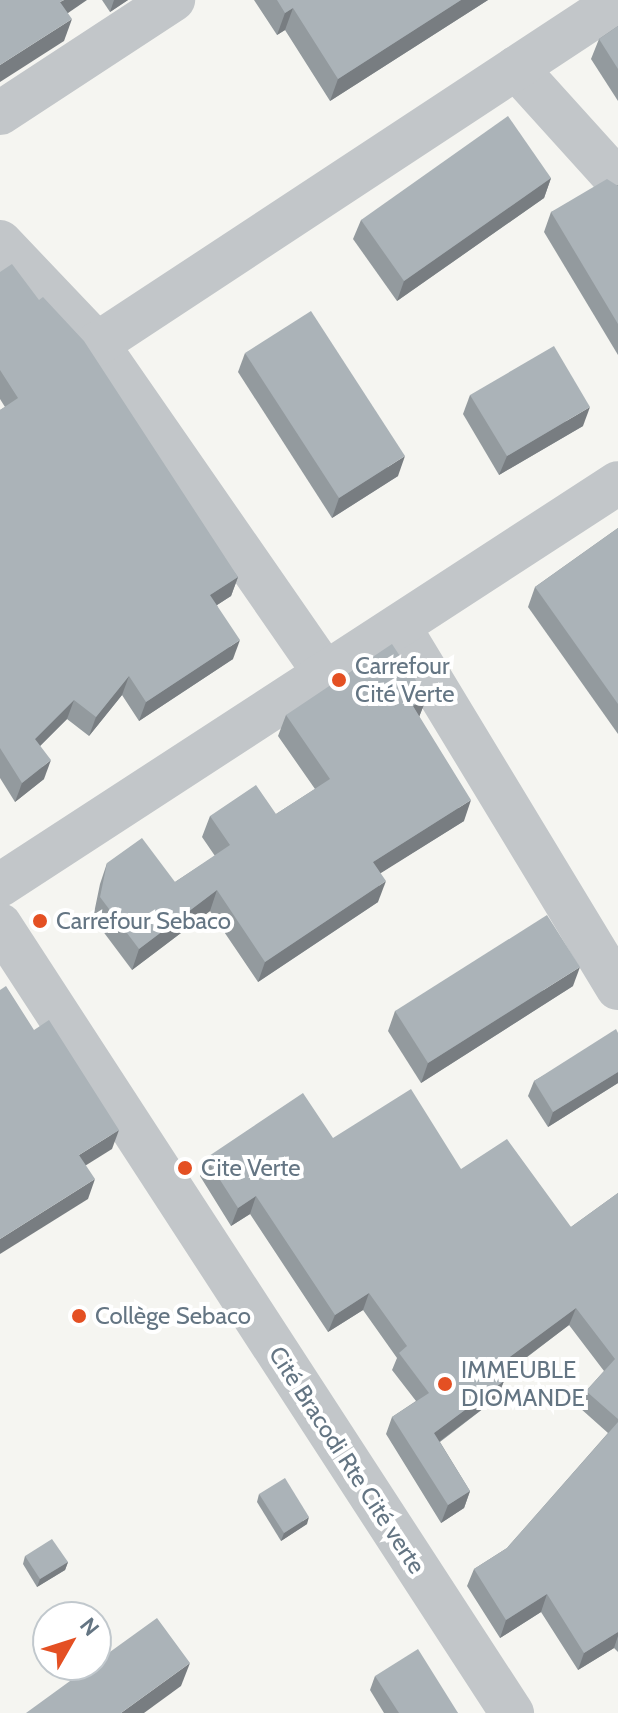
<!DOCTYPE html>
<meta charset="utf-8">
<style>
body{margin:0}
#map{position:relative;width:618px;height:1713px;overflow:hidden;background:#f5f5f1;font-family:Cabin,sans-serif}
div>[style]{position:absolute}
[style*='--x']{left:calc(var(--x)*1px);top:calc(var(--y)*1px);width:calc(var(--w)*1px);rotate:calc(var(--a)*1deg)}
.minor>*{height:44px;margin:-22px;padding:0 22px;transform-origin:22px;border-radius:22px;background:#c2c6c9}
.wall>*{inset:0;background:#939a9e}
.shaded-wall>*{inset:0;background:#787d81}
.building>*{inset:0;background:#abb3b8}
.dots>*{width:22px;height:22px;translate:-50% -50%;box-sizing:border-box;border:4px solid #fff;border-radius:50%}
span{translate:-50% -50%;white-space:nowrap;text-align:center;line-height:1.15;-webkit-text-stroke:8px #fff;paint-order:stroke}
.poi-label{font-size:24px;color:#647583}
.left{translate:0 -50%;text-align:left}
.street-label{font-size:24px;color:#647583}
.north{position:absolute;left:32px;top:1601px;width:80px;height:80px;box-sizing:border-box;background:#fff;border:2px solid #c1c8cd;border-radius:50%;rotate:51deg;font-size:22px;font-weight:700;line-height:32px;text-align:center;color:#647583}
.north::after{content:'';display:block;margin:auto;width:28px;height:36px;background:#e45023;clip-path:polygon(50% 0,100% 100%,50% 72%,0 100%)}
</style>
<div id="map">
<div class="minor">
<i style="--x:516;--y:68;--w:152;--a:47.9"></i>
<i style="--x:0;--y:113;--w:207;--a:-33.2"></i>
<i style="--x:0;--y:242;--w:141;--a:46.4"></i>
<i style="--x:97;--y:344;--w:404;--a:55.3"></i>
<i style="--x:97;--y:344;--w:624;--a:-33.36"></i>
<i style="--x:399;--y:627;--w:422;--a:58.8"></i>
<i style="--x:0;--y:885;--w:737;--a:-33.04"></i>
<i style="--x:0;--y:925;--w:940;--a:56.99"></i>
</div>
<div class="wall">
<i style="clip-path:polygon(102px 0,128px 0,110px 12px)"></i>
<i style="clip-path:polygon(254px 0,488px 0,330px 101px,285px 30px,277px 35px)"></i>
<i style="clip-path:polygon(618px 26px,618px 101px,591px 59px,599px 39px)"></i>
<i style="clip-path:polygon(551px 178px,544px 198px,397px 301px,353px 239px,361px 220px)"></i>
<i style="clip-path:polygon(618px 185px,618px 355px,544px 232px,551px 212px)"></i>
<i style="clip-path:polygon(0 272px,238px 577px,231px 596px,217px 605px,233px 659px,139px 721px,122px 695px,89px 736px,67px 719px,40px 746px,44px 779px,15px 802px,0 778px,0 410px,5px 407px,0 399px)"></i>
<i style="clip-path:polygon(245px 353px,398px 476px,332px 518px,238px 372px)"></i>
<i style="clip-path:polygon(470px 395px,583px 426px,499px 475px,463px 414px)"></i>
<i style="clip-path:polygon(618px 528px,618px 734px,528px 607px,535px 587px)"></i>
<i style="clip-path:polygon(427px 697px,419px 717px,464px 821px,380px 873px,378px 902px,258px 982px,210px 911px,132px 970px,93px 918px,100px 884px,107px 863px,175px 882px,215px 856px,202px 837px,210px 816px,276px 814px,315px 789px,278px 736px,286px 715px)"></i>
<i style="clip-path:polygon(573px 986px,421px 1083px,388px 1031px,395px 1011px)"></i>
<i style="clip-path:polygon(618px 1033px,618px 1083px,548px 1127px,528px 1096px,534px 1081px)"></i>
<i style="clip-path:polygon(333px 1138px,461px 1169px,571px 1227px,618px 1193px,618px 1652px,614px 1648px,578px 1670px,541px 1612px,500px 1638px,467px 1586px,474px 1569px,507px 1548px,608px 1433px,580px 1408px,586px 1391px,604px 1371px,569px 1325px,501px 1377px,504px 1381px,497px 1398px,440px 1442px,470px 1491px,464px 1508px,441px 1523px,386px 1434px,392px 1417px,416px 1401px,392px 1370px,397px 1358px,363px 1310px,328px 1332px,250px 1214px,231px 1226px,200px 1176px,206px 1158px)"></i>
<i style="clip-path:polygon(259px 1494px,307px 1524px,281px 1541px,257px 1502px)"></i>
<i style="clip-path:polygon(25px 1556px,68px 1562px,65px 1570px,37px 1587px,23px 1564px)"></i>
<i style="clip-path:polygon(375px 1676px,458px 1713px,384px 1713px,370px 1690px)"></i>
</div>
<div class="shaded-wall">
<i style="clip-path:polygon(64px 0,87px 0,52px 24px,60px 2px)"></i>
<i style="clip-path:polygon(114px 0,128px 0,110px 12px)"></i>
<i style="clip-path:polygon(461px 0,488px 0,330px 101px,338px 79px)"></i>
<i style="clip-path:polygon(293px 8px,285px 30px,277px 35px,285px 13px)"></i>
<i style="clip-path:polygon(72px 19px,64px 41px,0 82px,0 65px)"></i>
<i style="clip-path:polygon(551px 178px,544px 198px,397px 301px,404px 281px)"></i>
<i style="clip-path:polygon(590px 407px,583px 426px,499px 475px,507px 456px)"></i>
<i style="clip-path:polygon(405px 456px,398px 476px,332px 518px,339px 498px)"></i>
<i style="clip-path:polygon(238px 577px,231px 596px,203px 614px,210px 595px)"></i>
<i style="clip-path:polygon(240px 640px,233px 659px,139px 721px,146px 702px)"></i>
<i style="clip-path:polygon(129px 676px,122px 695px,89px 736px,96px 717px)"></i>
<i style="clip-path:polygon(427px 697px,419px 717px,413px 706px)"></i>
<i style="clip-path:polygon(74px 700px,67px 719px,28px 758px,35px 739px)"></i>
<i style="clip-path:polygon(51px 760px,44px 779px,15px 802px,22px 783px)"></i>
<i style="clip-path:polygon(471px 800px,464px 821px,365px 883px,373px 862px)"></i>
<i style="clip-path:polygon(386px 881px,378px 902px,258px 982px,265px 962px)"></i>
<i style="clip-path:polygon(217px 890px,210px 911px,132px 970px,139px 949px)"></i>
<i style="clip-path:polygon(580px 967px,573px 986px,421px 1083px,428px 1063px)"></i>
<i style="clip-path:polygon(618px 1072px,618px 1083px,548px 1127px,553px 1112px)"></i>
<i style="clip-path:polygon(119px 1130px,112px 1149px,72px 1174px,79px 1155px)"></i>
<i style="clip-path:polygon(95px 1179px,88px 1199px,0 1254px,0 1239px)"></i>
<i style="clip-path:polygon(256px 1196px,250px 1214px,231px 1226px,238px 1208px)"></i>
<i style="clip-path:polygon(369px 1293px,363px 1310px,328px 1332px,335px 1315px)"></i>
<i style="clip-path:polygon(576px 1308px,569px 1325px,488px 1386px,495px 1368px)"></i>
<i style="clip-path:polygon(504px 1381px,497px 1398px,428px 1450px,434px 1433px)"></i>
<i style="clip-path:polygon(470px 1491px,464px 1508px,441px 1523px,448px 1505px)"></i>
<i style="clip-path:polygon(309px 1517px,307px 1524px,281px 1541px,284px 1533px)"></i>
<i style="clip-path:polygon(68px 1562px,65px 1570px,37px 1587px,40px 1579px)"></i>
<i style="clip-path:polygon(547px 1594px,541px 1612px,500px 1638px,506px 1620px)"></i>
<i style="clip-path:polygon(618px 1632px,618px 1636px,614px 1648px,578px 1670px,584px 1653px)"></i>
<i style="clip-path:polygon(190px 1663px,181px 1686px,144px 1713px,121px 1713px)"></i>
</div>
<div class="building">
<i style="clip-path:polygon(0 0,64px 0,60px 2px,72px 19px,0 65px)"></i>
<i style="clip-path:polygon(277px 0,461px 0,338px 79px,293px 8px,285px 13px)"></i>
<i style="clip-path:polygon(618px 26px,618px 69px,599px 39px)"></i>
<i style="clip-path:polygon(508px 116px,551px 178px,404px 281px,361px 220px)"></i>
<i style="clip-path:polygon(607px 179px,618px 186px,618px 324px,551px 212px)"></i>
<i style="clip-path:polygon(12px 264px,39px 300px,43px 297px,84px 341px,238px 577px,210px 595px,240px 640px,146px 702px,129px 676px,96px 717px,74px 700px,35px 739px,51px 760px,22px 783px,0 748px,0 410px,18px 398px,0 370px,0 272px)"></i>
<i style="clip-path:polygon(311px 311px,405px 456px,339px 498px,245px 353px)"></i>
<i style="clip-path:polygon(554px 346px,590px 407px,507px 456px,470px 395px)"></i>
<i style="clip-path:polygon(618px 528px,618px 704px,535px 587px)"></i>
<i style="clip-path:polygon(392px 644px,427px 697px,413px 706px,471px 800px,373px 862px,386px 881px,265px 962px,217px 890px,139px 949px,100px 897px,107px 863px,142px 838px,175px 882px,230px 845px,210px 816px,256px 785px,276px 814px,330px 779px,286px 715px)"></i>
<i style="clip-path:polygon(547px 915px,580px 967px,428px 1063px,395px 1011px)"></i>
<i style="clip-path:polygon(6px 986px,34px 1030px,49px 1020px,119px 1130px,79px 1155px,95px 1179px,0 1239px,0 990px)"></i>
<i style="clip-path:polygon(616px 1029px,618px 1033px,618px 1072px,553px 1112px,534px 1081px)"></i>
<i style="clip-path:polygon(411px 1089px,461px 1169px,507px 1139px,571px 1227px,618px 1193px,618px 1419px,586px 1391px,615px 1359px,576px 1308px,495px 1368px,504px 1381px,434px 1433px,470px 1491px,448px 1505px,392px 1417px,429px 1393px,399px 1353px,407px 1346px,369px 1293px,335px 1315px,256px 1196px,238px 1208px,206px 1158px,303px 1093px,333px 1138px)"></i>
<i style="clip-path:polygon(618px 1422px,618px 1632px,584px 1653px,547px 1594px,506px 1620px,474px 1569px,507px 1548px)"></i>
<i style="clip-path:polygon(285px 1478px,309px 1517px,284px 1533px,259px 1494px)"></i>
<i style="clip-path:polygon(52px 1539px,68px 1562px,40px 1579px,25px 1556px)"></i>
<i style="clip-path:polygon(157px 1618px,190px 1663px,121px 1713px,26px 1713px,92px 1665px,96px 1665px,96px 1662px)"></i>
<i style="clip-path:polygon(418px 1649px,458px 1713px,399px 1713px,375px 1676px)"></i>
</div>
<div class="dots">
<i style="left:339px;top:680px;background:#e45023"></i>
<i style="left:40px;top:921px;background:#e45023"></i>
<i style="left:185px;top:1168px;background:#e45023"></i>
<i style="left:79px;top:1316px;background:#e45023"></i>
<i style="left:445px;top:1384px;background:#e45023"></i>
</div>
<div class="poi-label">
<span class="left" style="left:355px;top:680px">Carrefour<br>Cité Verte</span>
<span class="left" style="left:56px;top:921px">Carrefour Sebaco</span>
<span class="left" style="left:201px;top:1168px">Cite Verte</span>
<span class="left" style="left:95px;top:1316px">Collège Sebaco</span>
<span class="left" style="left:461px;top:1384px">IMMEUBLE<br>DIOMANDE</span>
</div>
<div class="street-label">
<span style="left:347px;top:1460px;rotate:57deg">Cité Bracodi Rte Cité verte</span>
</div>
<div class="north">N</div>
</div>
